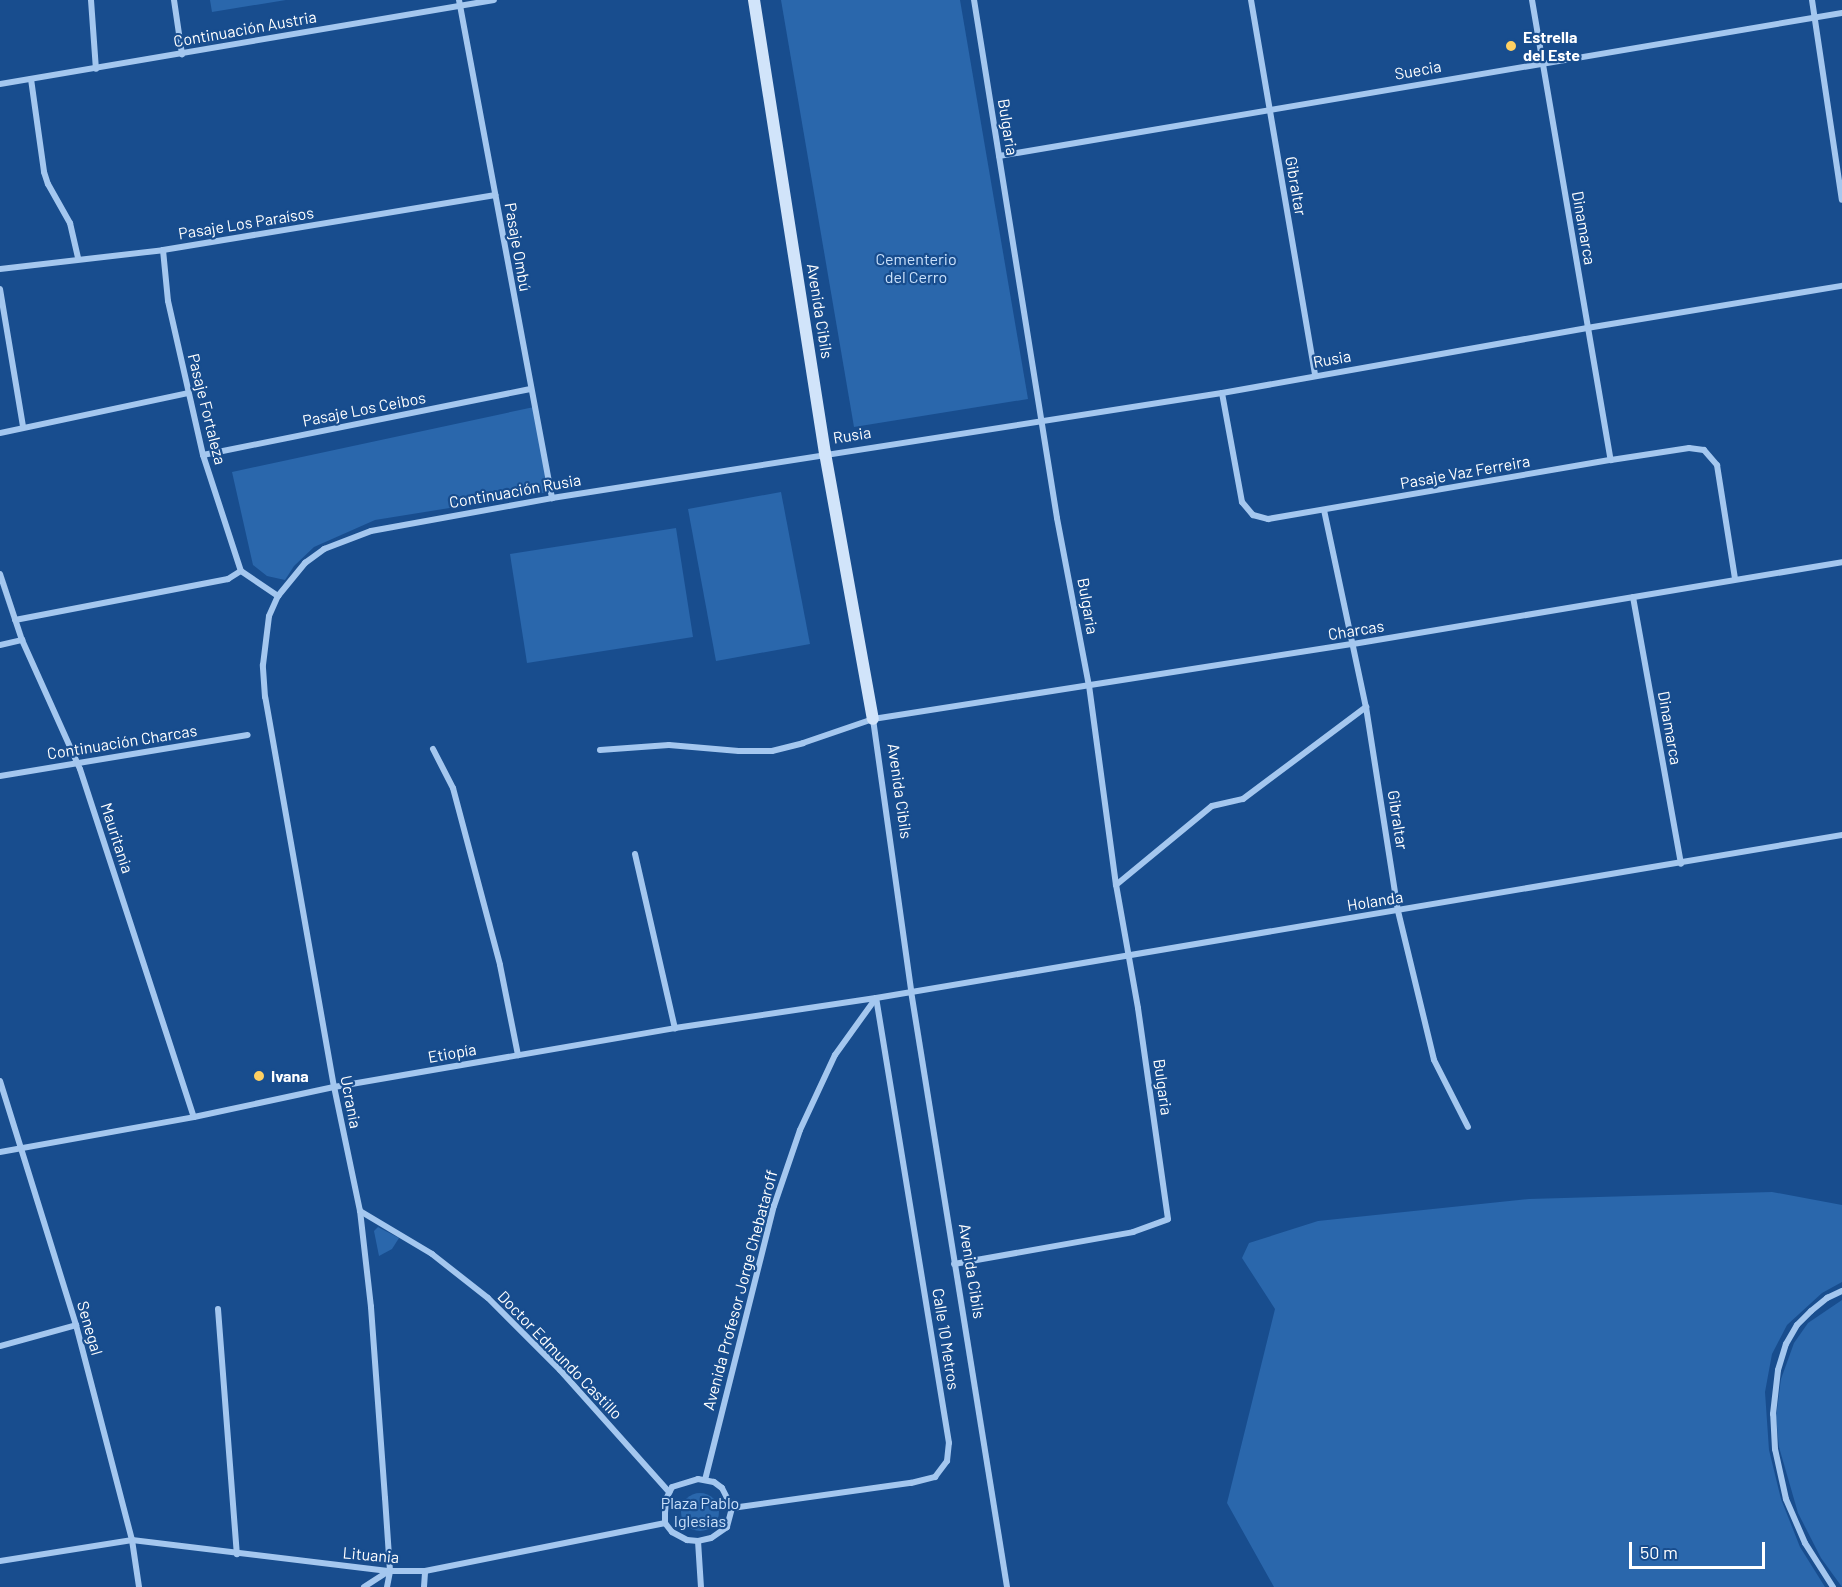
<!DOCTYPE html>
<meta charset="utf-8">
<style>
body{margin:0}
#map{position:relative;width:1842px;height:1587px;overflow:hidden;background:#184d8e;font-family:Barlow,sans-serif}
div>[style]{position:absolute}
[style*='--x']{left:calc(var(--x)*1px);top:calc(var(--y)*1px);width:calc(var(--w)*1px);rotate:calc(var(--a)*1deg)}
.green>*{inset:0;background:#2a67ac}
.round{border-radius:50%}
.street>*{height:6px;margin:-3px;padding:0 3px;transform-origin:3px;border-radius:3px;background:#a4c7ef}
.secondary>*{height:12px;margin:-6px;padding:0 6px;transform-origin:6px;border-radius:6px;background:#d1e4fa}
.dots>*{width:16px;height:16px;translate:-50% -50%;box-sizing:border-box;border:3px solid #184d8e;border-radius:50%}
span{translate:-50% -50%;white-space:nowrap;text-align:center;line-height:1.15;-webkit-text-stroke:4.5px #184d8e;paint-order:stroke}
.street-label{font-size:16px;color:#fff}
.poi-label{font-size:16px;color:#fff;font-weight:700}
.left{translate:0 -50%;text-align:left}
.park-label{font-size:16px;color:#cae1fb}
.scale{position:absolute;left:1629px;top:1542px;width:136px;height:27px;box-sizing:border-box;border:3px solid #fff;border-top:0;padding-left:8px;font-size:18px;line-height:21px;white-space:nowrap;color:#fff;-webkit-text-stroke:4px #184d8e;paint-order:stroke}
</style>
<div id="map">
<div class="green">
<i style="clip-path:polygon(210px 0,286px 0,212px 12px)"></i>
<i style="clip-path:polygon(781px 0,960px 0,1028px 399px,854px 427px)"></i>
<i style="clip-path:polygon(534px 407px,549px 492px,375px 520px,314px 547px,294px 566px,285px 580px,267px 576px,253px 565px,232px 472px)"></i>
<i style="clip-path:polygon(781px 492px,810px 644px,716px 661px,688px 509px)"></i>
<i style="clip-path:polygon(676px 528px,693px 637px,527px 663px,510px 554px)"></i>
<i style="clip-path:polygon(1772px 1192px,1842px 1205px,1842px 1282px,1822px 1293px,1787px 1325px,1772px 1354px,1765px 1392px,1769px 1450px,1781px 1499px,1800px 1547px,1825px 1587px,1274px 1587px,1227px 1503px,1275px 1309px,1242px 1258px,1249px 1243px,1318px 1221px,1529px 1199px)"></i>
<i style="clip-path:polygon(378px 1227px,399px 1238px,392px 1249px,379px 1256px,374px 1231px)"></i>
<i style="clip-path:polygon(1842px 1300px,1842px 1587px,1821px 1558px,1798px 1513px,1779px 1447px,1776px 1417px,1781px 1379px,1794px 1343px,1808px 1323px)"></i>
<i class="round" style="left:681px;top:1493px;width:38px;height:38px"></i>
</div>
<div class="street">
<i style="--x:91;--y:0;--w:69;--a:85.9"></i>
<i style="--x:174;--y:0;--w:55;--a:81.6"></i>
<i style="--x:459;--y:0;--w:507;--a:79.42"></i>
<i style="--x:1251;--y:0;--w:381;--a:80.3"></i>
<i style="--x:1532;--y:0;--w:467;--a:80.3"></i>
<i style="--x:1812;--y:0;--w:202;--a:81.5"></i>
<i style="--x:31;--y:79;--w:94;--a:82"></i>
<i style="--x:44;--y:172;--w:13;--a:72"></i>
<i style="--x:48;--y:184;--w:45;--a:60.6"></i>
<i style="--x:70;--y:223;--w:37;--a:77"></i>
<i style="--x:0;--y:84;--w:501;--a:-9.65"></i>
<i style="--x:999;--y:156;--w:855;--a:-9.63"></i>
<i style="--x:163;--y:250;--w:51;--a:84.4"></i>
<i style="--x:168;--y:301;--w:158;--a:77.2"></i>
<i style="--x:203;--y:455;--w:122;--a:71.9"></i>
<i style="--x:0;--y:269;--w:164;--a:-6.6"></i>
<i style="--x:163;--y:250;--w:337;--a:-9.4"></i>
<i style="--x:0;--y:289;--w:140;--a:80.5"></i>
<i style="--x:1222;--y:393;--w:111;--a:79.6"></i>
<i style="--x:1242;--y:502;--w:17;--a:50"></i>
<i style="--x:1253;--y:515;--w:16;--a:15"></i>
<i style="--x:1268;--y:519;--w:348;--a:-9.8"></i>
<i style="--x:1611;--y:460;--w:79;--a:-8.7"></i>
<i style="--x:1689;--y:448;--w:15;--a:8"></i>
<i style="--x:1704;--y:450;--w:20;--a:49"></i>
<i style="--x:1717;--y:465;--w:115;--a:81"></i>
<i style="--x:0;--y:433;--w:192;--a:-12"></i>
<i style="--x:203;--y:455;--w:334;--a:-11.4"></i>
<i style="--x:1324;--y:510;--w:201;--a:78"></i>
<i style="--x:1366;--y:707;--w:206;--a:81.1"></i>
<i style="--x:1398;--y:911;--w:153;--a:76.4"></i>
<i style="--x:1434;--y:1060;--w:75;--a:63.1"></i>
<i style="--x:241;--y:571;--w:45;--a:34"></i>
<i style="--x:0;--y:574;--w:70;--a:71.6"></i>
<i style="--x:22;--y:640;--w:141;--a:65.8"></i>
<i style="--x:80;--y:769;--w:366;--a:71.9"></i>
<i style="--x:1633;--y:597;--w:271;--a:79.8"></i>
<i style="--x:15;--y:620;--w:217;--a:-10.9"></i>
<i style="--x:228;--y:579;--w:15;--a:-32"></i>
<i style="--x:0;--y:645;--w:23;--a:-13"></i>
<i style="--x:873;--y:719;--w:275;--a:82"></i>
<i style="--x:911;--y:991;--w:604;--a:80.85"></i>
<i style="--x:433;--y:749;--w:44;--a:62.9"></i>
<i style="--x:453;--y:788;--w:183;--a:75.1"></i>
<i style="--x:500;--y:965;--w:92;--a:78.7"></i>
<i style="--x:600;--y:750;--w:69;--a:-4.1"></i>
<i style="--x:669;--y:745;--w:70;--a:4.9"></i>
<i style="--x:739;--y:751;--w:33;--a:0"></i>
<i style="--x:772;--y:751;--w:32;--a:-14"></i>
<i style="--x:803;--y:743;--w:74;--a:-18.9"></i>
<i style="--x:873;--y:719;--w:486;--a:-8.9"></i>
<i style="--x:1353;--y:644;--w:496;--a:-9.5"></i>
<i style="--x:0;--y:776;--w:251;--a:-9.4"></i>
<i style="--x:635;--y:854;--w:179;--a:77.1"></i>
<i style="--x:1116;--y:885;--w:124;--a:-39.5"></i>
<i style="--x:1212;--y:806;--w:32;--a:-13"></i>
<i style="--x:1243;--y:799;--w:154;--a:-36.8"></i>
<i style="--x:0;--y:1081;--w:256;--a:72.7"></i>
<i style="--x:76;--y:1325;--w:222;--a:75.4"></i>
<i style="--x:132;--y:1540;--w:48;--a:81.5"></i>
<i style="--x:0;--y:1152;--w:197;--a:-10.2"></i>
<i style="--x:194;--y:1117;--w:143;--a:-12.1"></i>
<i style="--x:334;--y:1087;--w:346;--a:-9.8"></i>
<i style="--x:675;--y:1028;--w:203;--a:-8.5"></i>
<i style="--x:876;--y:998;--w:980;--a:-9.58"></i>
<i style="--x:360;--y:1211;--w:84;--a:30.8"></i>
<i style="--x:432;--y:1254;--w:71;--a:38.2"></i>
<i style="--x:488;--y:1298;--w:102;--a:45"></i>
<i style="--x:560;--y:1370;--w:164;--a:48.2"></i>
<i style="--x:954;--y:1264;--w:182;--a:-10.1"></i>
<i style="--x:1133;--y:1232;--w:37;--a:-20"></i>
<i style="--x:1168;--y:1219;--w:213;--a:-98.1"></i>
<i style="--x:1138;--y:1008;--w:125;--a:-100.1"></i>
<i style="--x:1116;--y:885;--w:201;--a:-97.7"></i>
<i style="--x:1089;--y:686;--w:171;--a:-100.8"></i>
<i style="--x:1057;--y:518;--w:525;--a:-99.1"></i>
<i style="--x:218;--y:1309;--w:246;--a:85.6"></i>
<i style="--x:0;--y:1346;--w:79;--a:-15.4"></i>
<i style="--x:698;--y:1479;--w:16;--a:11"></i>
<i style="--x:714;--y:1482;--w:10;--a:37"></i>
<i style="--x:722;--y:1488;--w:22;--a:63"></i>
<i style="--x:732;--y:1508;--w:20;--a:105"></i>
<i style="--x:727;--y:1527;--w:19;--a:145"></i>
<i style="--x:711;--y:1538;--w:13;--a:167"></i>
<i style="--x:698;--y:1541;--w:11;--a:-175"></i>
<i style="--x:687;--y:1540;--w:17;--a:-152"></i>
<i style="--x:672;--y:1532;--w:11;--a:-128"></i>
<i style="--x:665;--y:1523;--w:10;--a:-90"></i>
<i style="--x:665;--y:1513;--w:14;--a:-86"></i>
<i style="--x:666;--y:1499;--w:13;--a:-63"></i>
<i style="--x:672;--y:1487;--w:27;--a:-17"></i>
<i style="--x:705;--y:1480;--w:283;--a:-75.9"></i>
<i style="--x:774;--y:1206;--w:80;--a:-71.1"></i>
<i style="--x:800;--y:1130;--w:83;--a:-65"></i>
<i style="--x:835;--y:1055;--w:70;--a:-54.3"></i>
<i style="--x:732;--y:1508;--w:181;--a:-8"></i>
<i style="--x:911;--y:1483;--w:25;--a:-14"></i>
<i style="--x:935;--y:1477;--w:20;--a:-53"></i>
<i style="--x:947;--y:1461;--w:18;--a:-84"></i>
<i style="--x:949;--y:1443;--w:451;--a:-99.3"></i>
<i style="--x:698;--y:1541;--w:46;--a:86.3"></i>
<i style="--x:0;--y:1561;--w:134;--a:-9"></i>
<i style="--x:132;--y:1540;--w:260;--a:6.9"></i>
<i style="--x:390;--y:1571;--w:35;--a:0"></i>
<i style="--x:425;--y:1571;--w:245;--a:-11.3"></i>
<i style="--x:364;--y:1587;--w:30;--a:-33"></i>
<i style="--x:387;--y:1587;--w:16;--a:-79"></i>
<i style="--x:390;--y:1571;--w:73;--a:-93.9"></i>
<i style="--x:385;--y:1498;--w:192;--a:-94.2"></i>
<i style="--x:371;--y:1307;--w:97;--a:-96.5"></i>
<i style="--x:360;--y:1211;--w:127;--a:-101.8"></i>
<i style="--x:334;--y:1087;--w:396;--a:-100"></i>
<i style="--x:265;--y:697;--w:32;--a:-94"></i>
<i style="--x:263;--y:665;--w:49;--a:-83"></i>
<i style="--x:269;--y:616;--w:22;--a:-66"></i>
<i style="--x:278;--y:596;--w:43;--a:-50.7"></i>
<i style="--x:305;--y:563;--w:24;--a:-36"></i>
<i style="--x:324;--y:549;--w:50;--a:-21"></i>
<i style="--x:371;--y:531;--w:184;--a:-10.3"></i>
<i style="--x:552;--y:498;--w:678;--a:-8.91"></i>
<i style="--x:1222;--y:393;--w:371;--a:-10.1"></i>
<i style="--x:1587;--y:328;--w:258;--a:-9.4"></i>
<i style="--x:424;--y:1587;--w:16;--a:-86"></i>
<i style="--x:1833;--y:1587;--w:52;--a:-122.5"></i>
<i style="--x:1805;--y:1543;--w:48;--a:-113.4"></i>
<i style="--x:1786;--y:1499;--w:51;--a:-102.4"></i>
<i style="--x:1775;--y:1449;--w:35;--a:-93"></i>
<i style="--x:1773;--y:1414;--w:44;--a:-83.5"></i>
<i style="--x:1778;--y:1370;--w:27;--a:-73"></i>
<i style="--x:1786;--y:1344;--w:22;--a:-60"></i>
<i style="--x:1797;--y:1325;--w:20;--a:-45"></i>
<i style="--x:1811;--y:1311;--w:21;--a:-39"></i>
<i style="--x:1827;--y:1298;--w:17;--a:-25"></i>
</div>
<div class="secondary">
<i style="--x:754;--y:0;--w:459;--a:81.1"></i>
<i style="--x:825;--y:453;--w:270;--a:79.8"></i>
</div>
<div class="dots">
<i style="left:1511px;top:46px;background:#ffd062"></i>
<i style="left:259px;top:1076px;background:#ffd062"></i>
</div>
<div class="street-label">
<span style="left:245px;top:29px;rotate:-10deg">Continuación Austria</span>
<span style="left:1418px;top:70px;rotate:-10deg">Suecia</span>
<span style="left:1008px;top:127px;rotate:81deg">Bulgaria</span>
<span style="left:1296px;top:186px;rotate:80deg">Gibraltar</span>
<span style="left:246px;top:223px;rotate:-9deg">Pasaje Los Paraísos</span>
<span style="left:1584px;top:228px;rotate:80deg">Dinamarca</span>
<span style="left:518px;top:247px;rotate:80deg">Pasaje Ombú</span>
<span style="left:820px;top:311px;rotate:81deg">Avenida Cibils</span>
<span style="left:1332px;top:359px;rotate:-10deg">Rusia</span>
<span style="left:207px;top:409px;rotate:76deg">Pasaje Fortaleza</span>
<span style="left:364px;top:409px;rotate:-11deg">Pasaje Los Ceibos</span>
<span style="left:852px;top:435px;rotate:-9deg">Rusia</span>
<span style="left:1465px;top:472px;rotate:-10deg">Pasaje Vaz Ferreira</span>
<span style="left:515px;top:491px;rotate:-10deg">Continuación Rusia</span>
<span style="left:1088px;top:606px;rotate:80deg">Bulgaria</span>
<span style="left:1356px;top:630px;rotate:-9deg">Charcas</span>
<span style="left:1670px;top:728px;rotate:80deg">Dinamarca</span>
<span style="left:122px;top:742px;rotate:-9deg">Continuación Charcas</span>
<span style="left:900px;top:791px;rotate:82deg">Avenida Cibils</span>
<span style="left:1398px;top:820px;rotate:81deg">Gibraltar</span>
<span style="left:117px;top:838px;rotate:72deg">Mauritania</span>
<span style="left:1375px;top:901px;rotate:-9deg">Holanda</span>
<span style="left:452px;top:1053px;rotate:-10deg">Etiopía</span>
<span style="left:1163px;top:1087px;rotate:82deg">Bulgaria</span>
<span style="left:351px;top:1102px;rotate:79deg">Ucrania</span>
<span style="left:972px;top:1271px;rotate:81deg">Avenida Cibils</span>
<span style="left:740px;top:1290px;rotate:-75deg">Avenida Profesor Jorge Chebataroff</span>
<span style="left:90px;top:1328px;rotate:74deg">Senegal</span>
<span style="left:946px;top:1339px;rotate:81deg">Calle 10 Metros</span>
<span style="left:560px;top:1355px;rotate:46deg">Doctor Edmundo Castillo</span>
<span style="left:371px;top:1555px;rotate:5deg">Lituania</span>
</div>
<div class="poi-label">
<span class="left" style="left:1523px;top:46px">Estrella<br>del Este</span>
<span class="left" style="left:271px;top:1076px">Ivana</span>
</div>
<div class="park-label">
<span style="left:916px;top:268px">Cementerio<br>del Cerro</span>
<span style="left:700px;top:1512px">Plaza Pablo<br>Iglesias</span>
</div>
<div class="scale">50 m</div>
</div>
